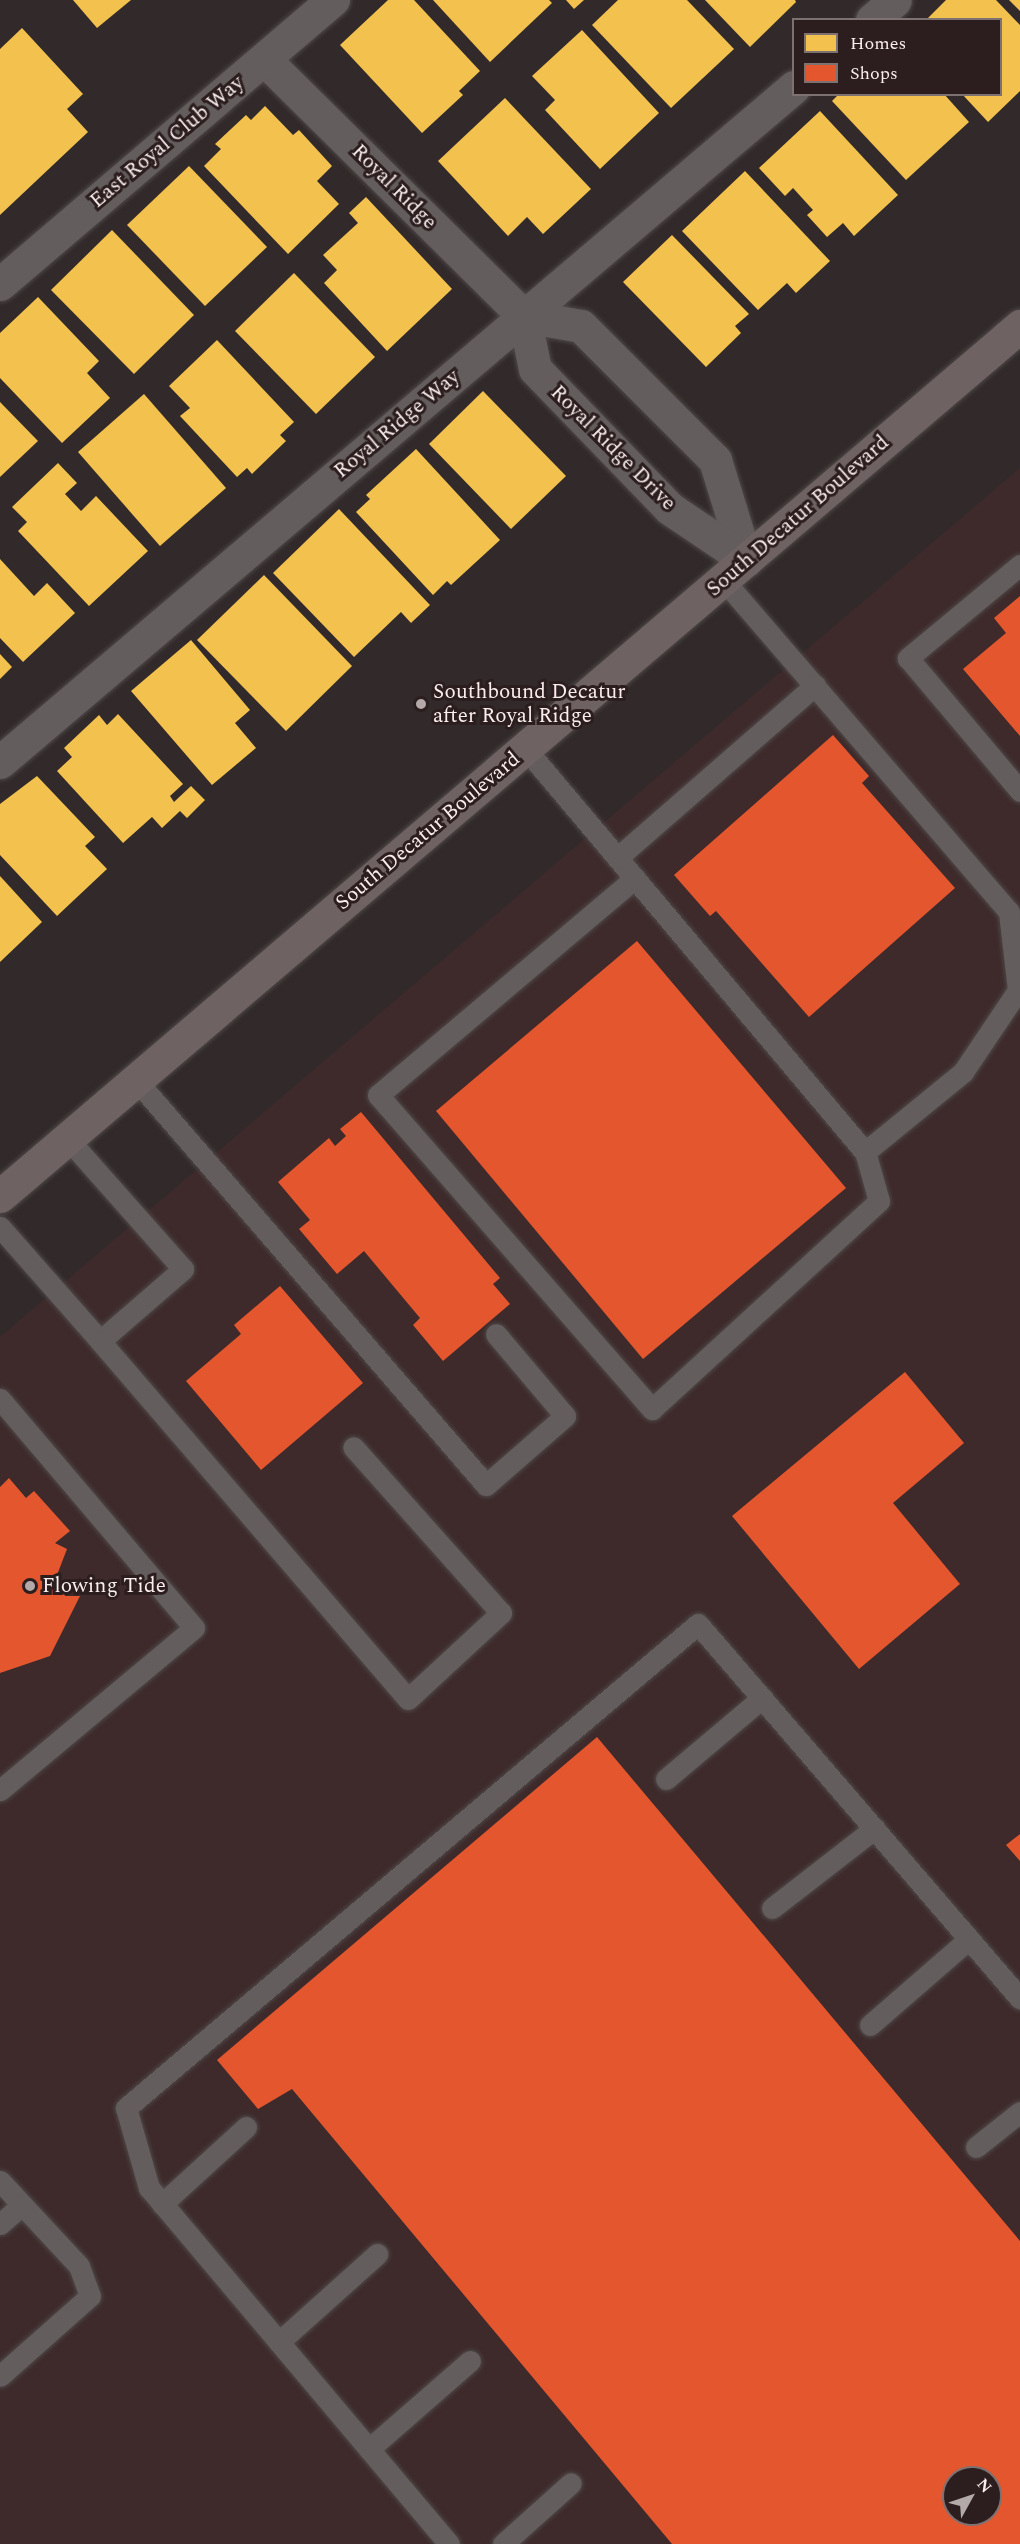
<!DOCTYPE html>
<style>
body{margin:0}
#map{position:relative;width:1020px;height:2544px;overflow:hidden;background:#322a2a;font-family:Spectral,serif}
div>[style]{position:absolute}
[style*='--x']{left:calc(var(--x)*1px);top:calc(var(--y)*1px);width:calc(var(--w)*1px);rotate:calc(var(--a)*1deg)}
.built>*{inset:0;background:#3e2a2b}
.homes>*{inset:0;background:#f2c14e}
.shops>*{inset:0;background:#e4572e}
.roads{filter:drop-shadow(0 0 2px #4e4847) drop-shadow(0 0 2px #4e4847)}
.service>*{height:21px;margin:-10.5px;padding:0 10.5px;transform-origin:10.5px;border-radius:10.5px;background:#635d5d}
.minor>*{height:33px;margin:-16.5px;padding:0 16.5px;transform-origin:16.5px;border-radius:16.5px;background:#635d5d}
.primary>*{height:33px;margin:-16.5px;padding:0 16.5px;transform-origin:16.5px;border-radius:16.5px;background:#6e6263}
.dots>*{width:16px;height:16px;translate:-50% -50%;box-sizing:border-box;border:3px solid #2c1e1e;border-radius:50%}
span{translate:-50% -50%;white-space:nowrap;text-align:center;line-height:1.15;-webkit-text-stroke:6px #2c1e1e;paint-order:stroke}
.street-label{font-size:21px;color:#f8eeed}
.poi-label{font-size:21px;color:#f8eeed}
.left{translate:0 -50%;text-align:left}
.legend{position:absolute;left:792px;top:18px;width:210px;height:78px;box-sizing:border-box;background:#2c1e1e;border:2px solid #7e7171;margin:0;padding:8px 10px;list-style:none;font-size:18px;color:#f8eeed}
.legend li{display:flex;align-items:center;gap:12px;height:30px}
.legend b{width:30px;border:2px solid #7e7171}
.north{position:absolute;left:942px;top:2466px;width:60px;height:60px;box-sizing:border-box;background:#2c1e1e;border:2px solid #7e7171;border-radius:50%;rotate:50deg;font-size:16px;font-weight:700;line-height:24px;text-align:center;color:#f8eeed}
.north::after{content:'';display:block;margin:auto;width:21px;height:27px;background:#b3a9a9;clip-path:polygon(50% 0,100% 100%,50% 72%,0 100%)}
</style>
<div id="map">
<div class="built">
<i style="clip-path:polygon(evenodd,1020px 468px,1020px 2544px,0 2544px,0 1337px,1020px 468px,954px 2478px,990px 2478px,990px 2514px,954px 2514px,954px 2478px)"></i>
</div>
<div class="homes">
<i style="clip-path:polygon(73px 0,131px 0,97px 28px)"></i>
<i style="clip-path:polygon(388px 0,414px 0,480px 71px,459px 91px,463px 95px,422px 133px,340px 45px)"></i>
<i style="clip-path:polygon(433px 0,549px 0,552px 3px,490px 62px)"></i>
<i style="clip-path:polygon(566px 0,584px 0,574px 9px)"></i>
<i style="clip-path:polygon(618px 0,687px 0,734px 49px,671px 108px,592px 25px)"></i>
<i style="clip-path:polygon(705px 0,795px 0,796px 2px,750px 47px)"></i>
<i style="clip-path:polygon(946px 0,996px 0,1020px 25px,1020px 91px,988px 122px,962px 94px,1000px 94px,1000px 20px,926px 20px)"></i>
<i style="clip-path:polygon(1009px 0,1020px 0,1020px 11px)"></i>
<i style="clip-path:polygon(22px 28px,83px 94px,67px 109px,88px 132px,0 215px,0 49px)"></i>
<i style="clip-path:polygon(582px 30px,659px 113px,600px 169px,545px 110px,555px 100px,532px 76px)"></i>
<i style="clip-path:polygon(839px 94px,944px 94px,969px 122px,906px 180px,832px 101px)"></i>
<i style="clip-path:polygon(505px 98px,591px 189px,543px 234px,527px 217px,508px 236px,438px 161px)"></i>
<i style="clip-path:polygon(265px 106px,293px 135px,299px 130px,332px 166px,317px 181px,339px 204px,288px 254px,204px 166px,221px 149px,215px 144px,246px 115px,251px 120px)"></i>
<i style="clip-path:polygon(820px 111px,898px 195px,854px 236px,843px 223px,827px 237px,807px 215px,813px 210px,793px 188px,785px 196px,759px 168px)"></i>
<i style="clip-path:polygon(189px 166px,267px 247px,205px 306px,127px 225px)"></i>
<i style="clip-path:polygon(745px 171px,830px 261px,796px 293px,787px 283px,758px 310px,682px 231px)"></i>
<i style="clip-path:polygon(366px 197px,452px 289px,387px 351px,324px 283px,337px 270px,323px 255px,358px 223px,349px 213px)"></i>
<i style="clip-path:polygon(112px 230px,194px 315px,134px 374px,51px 290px)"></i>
<i style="clip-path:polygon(672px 235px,749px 314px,735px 326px,741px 333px,706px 367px,623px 282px)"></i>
<i style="clip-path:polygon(294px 273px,375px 357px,316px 414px,235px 331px)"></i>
<i style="clip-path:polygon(38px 297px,99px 361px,87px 373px,110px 398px,62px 443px,0 378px,0 333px)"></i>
<i style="clip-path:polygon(217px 340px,294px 422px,280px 435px,286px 441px,252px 474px,247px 468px,237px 477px,180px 416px,190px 408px,169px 386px)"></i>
<i style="clip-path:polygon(483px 391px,566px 476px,511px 529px,429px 444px)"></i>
<i style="clip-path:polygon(144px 394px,226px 488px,160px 546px,78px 452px)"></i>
<i style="clip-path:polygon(0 402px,38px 441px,0 477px)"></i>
<i style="clip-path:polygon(416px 449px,500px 540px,451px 585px,447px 581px,433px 595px,356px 512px,370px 499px,366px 495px)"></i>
<i style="clip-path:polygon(58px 463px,77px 483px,65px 494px,81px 511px,96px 496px,148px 551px,89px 606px,18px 531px,27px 522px,12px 507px)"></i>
<i style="clip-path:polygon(339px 509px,430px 605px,411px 623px,401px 612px,354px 657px,273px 573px)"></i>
<i style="clip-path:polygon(0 559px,34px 596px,47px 583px,75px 613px,23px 662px,0 638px)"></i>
<i style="clip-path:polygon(264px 575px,352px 666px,286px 731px,197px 640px)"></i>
<i style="clip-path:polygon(191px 640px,250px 710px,235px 723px,256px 748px,212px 785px,131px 691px)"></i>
<i style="clip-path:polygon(0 654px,12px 667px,0 679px)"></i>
<i style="clip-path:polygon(118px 714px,183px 784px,170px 796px,174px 802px,191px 786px,205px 800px,187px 818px,180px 811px,162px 828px,152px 817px,123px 843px,57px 771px,72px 757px,64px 748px,99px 715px,107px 725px)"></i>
<i style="clip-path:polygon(37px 776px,95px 837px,85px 846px,107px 869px,57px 916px,0 855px,0 804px)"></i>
<i style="clip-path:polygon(0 876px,42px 922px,0 962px)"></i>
</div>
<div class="shops">
<i style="clip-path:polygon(1020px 596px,1020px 736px,963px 669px,1006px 633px,994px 618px)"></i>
<i style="clip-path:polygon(833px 735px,869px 776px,862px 783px,955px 888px,809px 1017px,716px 911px,710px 916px,674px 875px)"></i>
<i style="clip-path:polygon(637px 941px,846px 1188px,643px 1359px,436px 1111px)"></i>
<i style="clip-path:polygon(361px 1112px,500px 1278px,493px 1284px,510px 1304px,443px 1361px,413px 1325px,420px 1318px,364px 1251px,337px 1274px,299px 1229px,310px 1220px,278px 1182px,329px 1138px,335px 1146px,346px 1136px,340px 1129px)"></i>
<i style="clip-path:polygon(280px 1286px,363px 1383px,261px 1470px,186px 1381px,241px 1334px,234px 1325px)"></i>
<i style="clip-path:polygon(905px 1372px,964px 1443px,893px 1503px,960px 1584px,859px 1669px,732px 1516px)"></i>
<i style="clip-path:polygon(9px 1478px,26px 1498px,34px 1491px,70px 1531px,55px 1543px,67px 1549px,57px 1575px,65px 1596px,80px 1596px,50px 1656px,0 1673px,0 1487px)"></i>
<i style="clip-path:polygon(evenodd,597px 1737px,1020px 2241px,1020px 2544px,672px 2544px,292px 2089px,258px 2109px,217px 2060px,597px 1737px,954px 2478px,990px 2478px,990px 2514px,954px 2514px,954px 2478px)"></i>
<i style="clip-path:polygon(1020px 1834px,1020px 1861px,1006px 1845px)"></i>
</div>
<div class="roads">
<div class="service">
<i style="--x:1020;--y:565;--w:146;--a:140.3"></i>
<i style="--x:908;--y:658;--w:174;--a:49.9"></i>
<i style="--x:525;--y:748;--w:528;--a:49.92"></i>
<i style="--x:865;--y:1152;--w:127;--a:-39.2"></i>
<i style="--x:963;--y:1072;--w:99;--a:-56.1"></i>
<i style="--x:1018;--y:990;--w:79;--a:-96.6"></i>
<i style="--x:1009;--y:912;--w:439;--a:-130.7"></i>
<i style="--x:617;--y:858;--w:263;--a:-41.1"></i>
<i style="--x:635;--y:878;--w:336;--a:139.8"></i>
<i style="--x:378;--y:1095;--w:417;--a:48.9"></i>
<i style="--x:652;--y:1409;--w:308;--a:-42.5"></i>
<i style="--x:879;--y:1201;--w:51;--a:-105.9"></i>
<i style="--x:136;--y:1080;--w:535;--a:49.17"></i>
<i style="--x:486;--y:1485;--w:105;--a:-41.1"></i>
<i style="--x:565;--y:1416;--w:107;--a:-130.1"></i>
<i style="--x:0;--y:1227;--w:152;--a:48.7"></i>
<i style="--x:100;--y:1341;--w:110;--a:-40.9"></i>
<i style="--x:183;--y:1269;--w:174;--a:-131.5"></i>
<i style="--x:100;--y:1341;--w:472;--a:49.3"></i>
<i style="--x:408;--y:1699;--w:127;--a:-42.8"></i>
<i style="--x:501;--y:1613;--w:222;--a:-131.7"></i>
<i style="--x:0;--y:1399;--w:300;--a:49.7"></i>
<i style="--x:194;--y:1628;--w:253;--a:140.1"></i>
<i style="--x:666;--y:1779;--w:126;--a:-40.2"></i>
<i style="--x:772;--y:1908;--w:130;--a:-37.8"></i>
<i style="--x:870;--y:2025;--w:131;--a:-41"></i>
<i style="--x:976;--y:2147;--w:56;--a:-38.5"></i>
<i style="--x:0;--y:2181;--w:116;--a:47.1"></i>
<i style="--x:79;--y:2266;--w:32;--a:70"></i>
<i style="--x:90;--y:2296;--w:120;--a:138.4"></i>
<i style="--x:162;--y:2204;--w:114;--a:-42.5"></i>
<i style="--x:0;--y:2224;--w:28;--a:-41"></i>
<i style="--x:279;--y:2342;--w:132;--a:-41.9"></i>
<i style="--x:369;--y:2449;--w:134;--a:-41.1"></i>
<i style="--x:449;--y:2544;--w:466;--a:-130.1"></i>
<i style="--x:149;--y:2188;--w:83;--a:-106"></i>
<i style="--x:126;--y:2108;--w:749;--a:-40.24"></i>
<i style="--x:698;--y:1624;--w:494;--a:49.3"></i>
<i style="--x:503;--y:2544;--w:91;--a:-41.9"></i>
</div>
<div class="minor">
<i style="--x:872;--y:20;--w:30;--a:-41"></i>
<i style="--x:264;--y:59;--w:366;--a:44.7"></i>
<i style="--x:0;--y:284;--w:438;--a:-40.5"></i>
<i style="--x:524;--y:316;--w:58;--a:10"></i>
<i style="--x:581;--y:326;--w:190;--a:45"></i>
<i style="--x:715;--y:460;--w:105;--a:72.8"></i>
<i style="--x:524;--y:316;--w:54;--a:78.3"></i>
<i style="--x:535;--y:369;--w:193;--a:46"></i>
<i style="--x:669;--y:508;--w:93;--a:34"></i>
<i style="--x:0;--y:762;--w:1042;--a:-40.37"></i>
</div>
<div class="primary">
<i style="--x:0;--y:1196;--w:1341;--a:-40.46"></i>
</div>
</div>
<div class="dots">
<i style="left:421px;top:704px;background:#b3a9a9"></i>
<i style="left:30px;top:1586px;background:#b3a9a9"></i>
</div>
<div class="street-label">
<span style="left:167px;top:142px;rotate:-40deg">East Royal Club Way</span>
<span style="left:394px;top:187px;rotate:45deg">Royal Ridge</span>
<span style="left:397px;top:424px;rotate:-40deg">Royal Ridge Way</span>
<span style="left:613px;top:448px;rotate:45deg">Royal Ridge Drive</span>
<span style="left:798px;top:516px;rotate:-41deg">South Decatur Boulevard</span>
<span style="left:428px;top:831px;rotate:-40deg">South Decatur Boulevard</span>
</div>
<div class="poi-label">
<span class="left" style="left:433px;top:704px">Southbound Decatur<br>after Royal Ridge</span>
<span class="left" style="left:42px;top:1586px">Flowing Tide</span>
</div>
<ul class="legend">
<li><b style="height:16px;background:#f2c14e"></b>Homes</li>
<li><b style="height:16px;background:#e4572e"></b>Shops</li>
</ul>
<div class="north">N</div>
</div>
